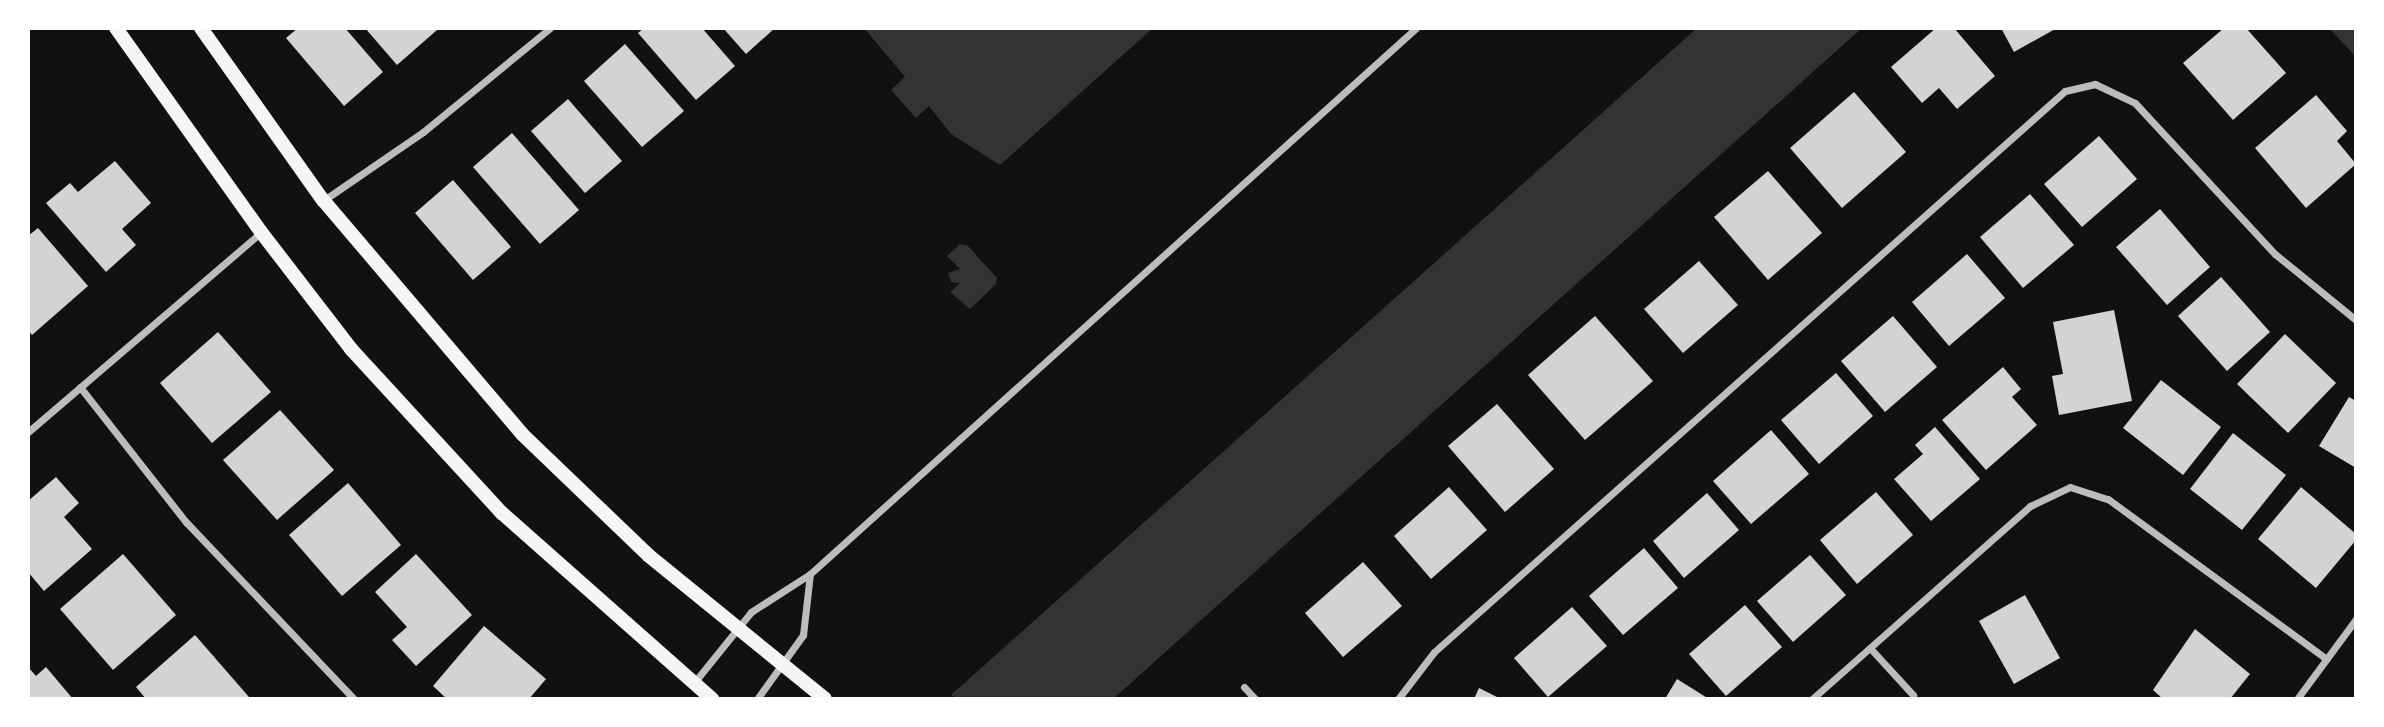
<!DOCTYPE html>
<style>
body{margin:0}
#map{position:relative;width:2384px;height:727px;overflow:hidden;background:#111;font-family:Overpass,sans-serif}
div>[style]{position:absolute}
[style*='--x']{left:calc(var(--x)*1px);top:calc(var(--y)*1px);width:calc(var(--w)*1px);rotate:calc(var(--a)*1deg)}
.water>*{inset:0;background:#333}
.building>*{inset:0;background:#d3d3d3}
.minor>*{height:7px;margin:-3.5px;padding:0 3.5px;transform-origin:3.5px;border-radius:3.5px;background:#bcbcbc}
.secondary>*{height:14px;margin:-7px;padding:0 7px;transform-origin:7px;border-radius:7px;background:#f5f5f5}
span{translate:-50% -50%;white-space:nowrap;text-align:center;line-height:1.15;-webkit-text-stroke:5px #fff;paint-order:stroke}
.frame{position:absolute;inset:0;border:30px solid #fff;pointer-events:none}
</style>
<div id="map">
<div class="water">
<i style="clip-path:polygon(864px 28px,1153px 28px,1000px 165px,951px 134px,929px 106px,916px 118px,891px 90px,905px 77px)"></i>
<i style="clip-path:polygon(1697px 28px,1862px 28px,1113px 699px,958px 699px,951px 695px)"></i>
<i style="clip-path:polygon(2329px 28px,2356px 28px,2356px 57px)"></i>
<i style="clip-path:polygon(960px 244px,967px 245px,997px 278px,996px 284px,970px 309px,950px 292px,960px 283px,951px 282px,948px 273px,960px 269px,947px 256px)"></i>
</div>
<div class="building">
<i style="clip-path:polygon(298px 28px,345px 28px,383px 72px,344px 106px,286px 38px)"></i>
<i style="clip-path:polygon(365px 28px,435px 28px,437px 30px,397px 65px)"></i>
<i style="clip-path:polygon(644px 28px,702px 28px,735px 66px,696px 100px,638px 33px)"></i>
<i style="clip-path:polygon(723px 28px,775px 28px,746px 54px)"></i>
<i style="clip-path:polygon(1936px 28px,1954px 28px,1995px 76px,1957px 109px,1939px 88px,1922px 103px,1891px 67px)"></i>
<i style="clip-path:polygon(2001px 28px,2057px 28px,2014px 52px)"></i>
<i style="clip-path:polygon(2224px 28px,2246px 28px,2286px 73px,2233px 120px,2183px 63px)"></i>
<i style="clip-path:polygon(625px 44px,684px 111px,642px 147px,584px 81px)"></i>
<i style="clip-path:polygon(1854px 92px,1906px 152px,1842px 208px,1790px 148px)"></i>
<i style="clip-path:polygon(2316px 95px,2347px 131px,2337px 141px,2356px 164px,2306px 208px,2255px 148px)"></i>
<i style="clip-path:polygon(568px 99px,622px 161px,585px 193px,531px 131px)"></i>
<i style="clip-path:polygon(512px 133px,579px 210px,540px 244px,473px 167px)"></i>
<i style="clip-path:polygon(2099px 136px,2137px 179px,2082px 227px,2044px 184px)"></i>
<i style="clip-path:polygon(115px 161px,151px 203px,122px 229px,136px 245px,106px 272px,46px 203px,70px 183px,78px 192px)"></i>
<i style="clip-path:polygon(1768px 171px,1822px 233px,1768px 280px,1714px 217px)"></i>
<i style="clip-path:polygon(453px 180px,511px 247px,473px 280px,415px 213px)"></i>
<i style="clip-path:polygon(2030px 194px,2074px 245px,2023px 288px,1980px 237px)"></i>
<i style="clip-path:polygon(2160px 209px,2210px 267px,2167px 305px,2116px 247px)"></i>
<i style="clip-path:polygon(38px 228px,88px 286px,32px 335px,28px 330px,28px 236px)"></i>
<i style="clip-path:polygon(1967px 254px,2005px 298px,1949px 346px,1912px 302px)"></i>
<i style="clip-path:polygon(1699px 261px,1738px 305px,1683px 353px,1644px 309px)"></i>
<i style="clip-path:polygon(2221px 277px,2270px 332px,2227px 371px,2178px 316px)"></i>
<i style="clip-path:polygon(2114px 310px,2132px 401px,2059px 415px,2052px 376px,2063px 374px,2053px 322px)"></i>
<i style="clip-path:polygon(1595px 316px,1653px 381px,1585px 440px,1528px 375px)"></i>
<i style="clip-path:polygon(1893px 316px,1937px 367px,1885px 412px,1841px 361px)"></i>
<i style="clip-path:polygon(218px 332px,271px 392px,212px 443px,160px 383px)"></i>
<i style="clip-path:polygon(2285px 334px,2336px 383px,2288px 433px,2237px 384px)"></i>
<i style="clip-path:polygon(2003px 367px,2021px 389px,2012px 397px,2037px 425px,1986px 470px,1942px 420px)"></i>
<i style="clip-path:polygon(1836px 373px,1873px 416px,1819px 464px,1781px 420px)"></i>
<i style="clip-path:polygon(2161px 380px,2221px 427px,2183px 475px,2123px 428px)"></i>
<i style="clip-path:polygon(2349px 397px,2356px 401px,2356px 468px,2319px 446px)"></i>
<i style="clip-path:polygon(1497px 404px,1554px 469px,1505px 512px,1448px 446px)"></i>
<i style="clip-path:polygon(280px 410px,334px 470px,277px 520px,223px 460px)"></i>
<i style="clip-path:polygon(1935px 427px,1980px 479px,1931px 521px,1894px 479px,1923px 454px,1915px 445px)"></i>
<i style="clip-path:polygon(1771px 430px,1809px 474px,1751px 524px,1713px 481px)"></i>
<i style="clip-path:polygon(2233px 433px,2286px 475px,2242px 530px,2190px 489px)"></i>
<i style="clip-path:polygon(56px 477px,79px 503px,64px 517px,92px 549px,44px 591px,28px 572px,28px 501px)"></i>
<i style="clip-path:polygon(348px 483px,401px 545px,342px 596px,289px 535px)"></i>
<i style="clip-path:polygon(1449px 487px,1487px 530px,1431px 579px,1394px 536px)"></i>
<i style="clip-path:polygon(2301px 487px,2356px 534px,2356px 540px,2316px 588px,2258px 539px)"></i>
<i style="clip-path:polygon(1876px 492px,1913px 535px,1857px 584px,1820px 540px)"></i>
<i style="clip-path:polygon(1707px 493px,1739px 530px,1684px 578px,1653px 541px)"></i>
<i style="clip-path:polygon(1644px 548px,1678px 588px,1623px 635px,1589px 596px)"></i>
<i style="clip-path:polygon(123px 554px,176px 615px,113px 670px,60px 609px)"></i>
<i style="clip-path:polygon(416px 554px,472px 615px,416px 666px,392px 640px,407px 627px,375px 592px)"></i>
<i style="clip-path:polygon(1810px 555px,1846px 595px,1793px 642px,1757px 601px)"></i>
<i style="clip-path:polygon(1363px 562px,1402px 606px,1343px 657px,1305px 613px)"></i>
<i style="clip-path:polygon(2025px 595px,2060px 658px,2014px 684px,1979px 621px)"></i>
<i style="clip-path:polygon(1745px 605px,1782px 647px,1726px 696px,1689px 654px)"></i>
<i style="clip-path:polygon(1572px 607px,1607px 646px,1548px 697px,1514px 658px)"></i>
<i style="clip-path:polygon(484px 626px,546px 679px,529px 699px,447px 699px,433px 686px)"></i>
<i style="clip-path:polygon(2195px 629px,2250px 674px,2230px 699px,2163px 699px,2153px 690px)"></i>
<i style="clip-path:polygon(195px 635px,249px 697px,246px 699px,146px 699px,136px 687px)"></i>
<i style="clip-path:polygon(28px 667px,36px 676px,46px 667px,73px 699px,28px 699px)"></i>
<i style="clip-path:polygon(1677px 679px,1709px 699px,1665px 699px)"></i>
<i style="clip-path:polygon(1479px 688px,1501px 699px,1474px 699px)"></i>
</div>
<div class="minor">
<i style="--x:324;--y:200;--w:120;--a:-34.5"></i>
<i style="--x:423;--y:132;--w:164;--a:-39.3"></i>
<i style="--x:80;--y:387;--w:172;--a:51.9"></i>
<i style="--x:186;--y:522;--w:244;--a:46.5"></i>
<i style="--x:28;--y:432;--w:307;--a:-40.6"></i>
<i style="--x:1870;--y:648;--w:64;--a:47.5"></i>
<i style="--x:693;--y:684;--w:92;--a:-51.1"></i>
<i style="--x:751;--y:612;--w:70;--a:-32.8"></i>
<i style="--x:810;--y:574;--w:816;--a:-42.02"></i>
<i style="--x:1244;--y:687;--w:16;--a:47"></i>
<i style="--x:757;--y:699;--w:79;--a:-54.3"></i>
<i style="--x:803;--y:635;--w:61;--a:-83.5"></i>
<i style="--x:1398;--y:699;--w:59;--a:-52.5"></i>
<i style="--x:1434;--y:652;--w:844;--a:-41.64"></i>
<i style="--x:2065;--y:91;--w:31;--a:-13"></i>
<i style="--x:2095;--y:84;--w:44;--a:25.4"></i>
<i style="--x:2135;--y:103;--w:206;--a:47.2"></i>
<i style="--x:2275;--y:254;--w:104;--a:39.2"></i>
<i style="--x:1812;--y:699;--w:291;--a:-41.5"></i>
<i style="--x:2030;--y:506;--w:44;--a:-25.4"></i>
<i style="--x:2070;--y:487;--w:40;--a:18"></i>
<i style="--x:2108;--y:499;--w:271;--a:36.2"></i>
<i style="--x:2297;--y:699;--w:99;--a:-53.6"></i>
</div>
<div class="secondary">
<i style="--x:116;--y:28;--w:250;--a:54.6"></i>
<i style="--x:261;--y:232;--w:148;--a:52.4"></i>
<i style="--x:351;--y:349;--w:223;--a:47.4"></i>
<i style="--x:502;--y:513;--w:281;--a:41.5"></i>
<i style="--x:201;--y:28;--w:211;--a:54.7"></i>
<i style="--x:323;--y:200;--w:307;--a:49.6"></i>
<i style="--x:522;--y:434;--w:175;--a:43.8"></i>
<i style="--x:648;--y:555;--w:228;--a:39.1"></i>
</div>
<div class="frame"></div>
</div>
